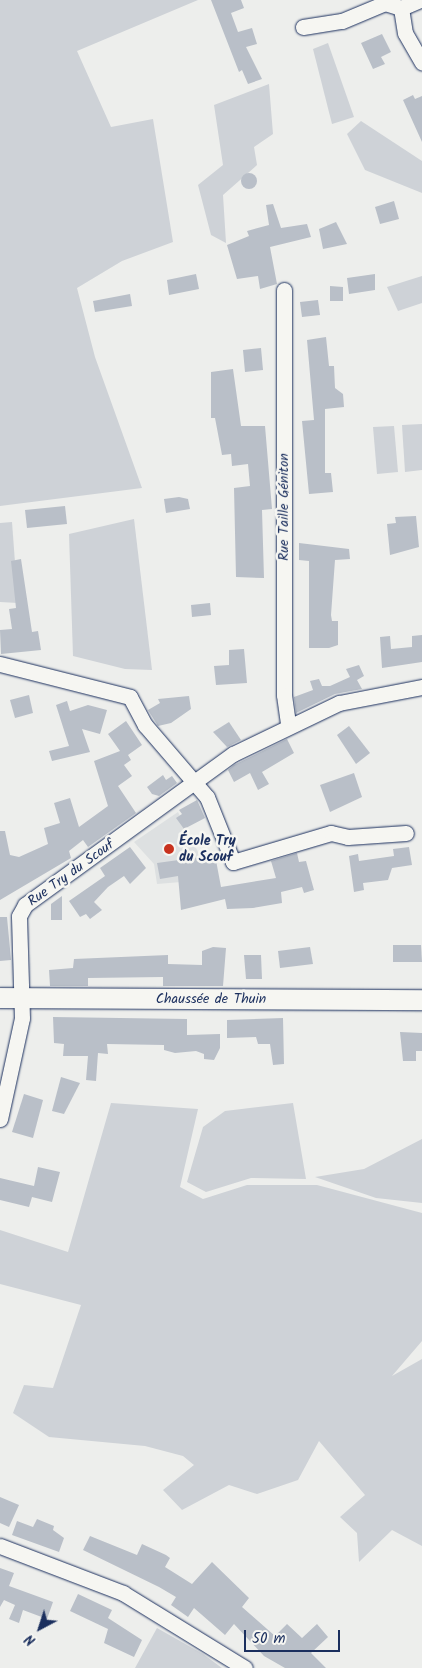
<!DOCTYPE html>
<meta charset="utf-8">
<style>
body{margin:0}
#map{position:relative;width:422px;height:1668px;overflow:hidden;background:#edeeec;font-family:Kalam,sans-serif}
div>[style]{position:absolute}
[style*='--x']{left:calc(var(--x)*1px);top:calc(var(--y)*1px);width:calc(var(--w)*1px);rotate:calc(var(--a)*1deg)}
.built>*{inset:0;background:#dde0e1}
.green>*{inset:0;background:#ced2d7}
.building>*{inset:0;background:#b9bfc8}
.round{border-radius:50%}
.roads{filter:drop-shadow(0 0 1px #1b2f5e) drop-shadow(0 0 1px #1b2f5e)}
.minor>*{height:15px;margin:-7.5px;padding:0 7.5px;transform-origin:7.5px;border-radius:7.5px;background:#f6f6f2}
.major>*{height:20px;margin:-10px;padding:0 10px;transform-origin:10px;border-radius:10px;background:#f6f6f2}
.dots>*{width:14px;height:14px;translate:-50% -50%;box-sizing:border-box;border:2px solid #f6f6f2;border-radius:50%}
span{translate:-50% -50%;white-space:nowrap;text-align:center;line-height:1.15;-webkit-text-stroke:5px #f6f6f2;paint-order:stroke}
.street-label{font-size:14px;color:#1b2f5e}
.poi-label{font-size:14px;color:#1b2f5e;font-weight:700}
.left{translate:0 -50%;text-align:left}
.north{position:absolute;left:15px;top:1603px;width:50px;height:50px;-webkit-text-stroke:4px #f6f6f2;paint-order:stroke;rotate:220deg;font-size:14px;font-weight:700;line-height:20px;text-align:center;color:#1b2f5e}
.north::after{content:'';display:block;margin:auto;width:18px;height:22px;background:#1b2f5e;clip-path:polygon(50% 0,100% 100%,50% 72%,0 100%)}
.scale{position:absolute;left:244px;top:1630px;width:96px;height:22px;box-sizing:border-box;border:2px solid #1b2f5e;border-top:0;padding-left:6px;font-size:15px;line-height:18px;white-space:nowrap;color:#1b2f5e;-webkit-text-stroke:4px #f6f6f2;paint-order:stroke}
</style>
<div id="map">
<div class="built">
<i style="clip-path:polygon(178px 812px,200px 856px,205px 880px,157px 884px,154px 864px,134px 842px)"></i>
</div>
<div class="green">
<i style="clip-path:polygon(0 0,198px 0,77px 51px,111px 127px,153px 119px,173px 242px,122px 261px,77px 288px,95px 357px,142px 488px,0 506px)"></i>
<i style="clip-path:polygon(328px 43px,354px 117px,332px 124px,313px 49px)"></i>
<i style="clip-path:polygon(269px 84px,273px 134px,254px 147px,257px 165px,223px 195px,226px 243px,211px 235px,198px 185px,223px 165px,214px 105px)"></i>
<i style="clip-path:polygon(361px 121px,422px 161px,422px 193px,365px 170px,347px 134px)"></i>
<i style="clip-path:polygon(422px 276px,422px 303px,398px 311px,387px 287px)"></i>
<i style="clip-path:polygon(422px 424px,422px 470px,405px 472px,402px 425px)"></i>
<i style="clip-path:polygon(394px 426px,398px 472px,377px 474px,373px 427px)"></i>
<i style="clip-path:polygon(134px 519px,152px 670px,125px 669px,73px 656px,69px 534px)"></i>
<i style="clip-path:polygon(12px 522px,18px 603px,0 602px,0 523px)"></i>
<i style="clip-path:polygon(111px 1103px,198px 1109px,180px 1187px,203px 1199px,247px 1185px,317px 1185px,422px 1213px,422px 1341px,392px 1376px,422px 1359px,422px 1546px,392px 1530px,359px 1562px,357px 1533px,340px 1517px,365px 1495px,319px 1441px,298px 1480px,257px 1494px,229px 1485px,182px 1510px,163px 1490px,194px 1465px,183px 1456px,145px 1446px,49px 1437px,13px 1413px,24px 1385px,53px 1388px,81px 1305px,0 1284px,0 1230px,68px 1252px)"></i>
<i style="clip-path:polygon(293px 1103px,306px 1179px,251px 1178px,206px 1192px,187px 1182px,203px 1127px,225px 1111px)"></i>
<i style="clip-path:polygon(422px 1139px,422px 1203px,376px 1198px,315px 1177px,364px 1169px)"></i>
<i style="clip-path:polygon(157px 1628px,203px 1654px,222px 1668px,135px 1668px)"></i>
</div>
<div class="building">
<i style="clip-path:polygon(211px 0,241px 0,244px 8px,231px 13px,238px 32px,252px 28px,257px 44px,246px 47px,262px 79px,248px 84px,242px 70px,239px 72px)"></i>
<i style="clip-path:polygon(382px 34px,391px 52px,381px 57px,385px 64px,373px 69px,361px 43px)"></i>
<i style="clip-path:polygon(413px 95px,415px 99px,422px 96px,422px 142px,403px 100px)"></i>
<i class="round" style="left:241px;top:173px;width:16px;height:16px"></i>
<i style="clip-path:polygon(394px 201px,399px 219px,380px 224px,375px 207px)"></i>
<i style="clip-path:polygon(273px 204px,281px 228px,307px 224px,311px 237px,270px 247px,277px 284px,260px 289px,258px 276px,237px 279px,227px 245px,249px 236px,247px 231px,269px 225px,266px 205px)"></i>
<i style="clip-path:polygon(336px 222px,347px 244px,323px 249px,319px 229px)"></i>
<i style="clip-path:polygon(196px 274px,199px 289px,169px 295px,167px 280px)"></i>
<i style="clip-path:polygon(375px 274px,375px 290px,349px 294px,347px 278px)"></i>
<i style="clip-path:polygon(330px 286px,343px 287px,343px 301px,330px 301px)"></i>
<i style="clip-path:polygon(130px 294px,132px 306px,95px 312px,93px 301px)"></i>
<i style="clip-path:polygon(318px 300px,320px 315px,302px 317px,300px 302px)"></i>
<i style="clip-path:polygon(326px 337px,329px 366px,334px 366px,335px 388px,343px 394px,344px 407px,325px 409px,325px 473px,331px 473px,333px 492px,309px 494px,302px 421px,314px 420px,307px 340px)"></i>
<i style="clip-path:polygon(261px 348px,263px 370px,245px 372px,243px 350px)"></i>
<i style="clip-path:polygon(233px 369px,241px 426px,265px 426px,272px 509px,262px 510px,264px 578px,236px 577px,234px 488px,250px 486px,248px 464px,232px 466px,231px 454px,222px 455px,215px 418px,211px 418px,211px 372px)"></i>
<i style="clip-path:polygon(179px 497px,188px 499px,190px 509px,166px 513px,164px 499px)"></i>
<i style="clip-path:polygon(65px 506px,67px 524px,27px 528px,25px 510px)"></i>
<i style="clip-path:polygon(416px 516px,419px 547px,390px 555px,387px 524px,396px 523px,395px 517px)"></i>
<i style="clip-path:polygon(299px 543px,349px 549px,350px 559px,335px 560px,331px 615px,332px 621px,338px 621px,338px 645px,329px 648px,309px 648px,309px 561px,299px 560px)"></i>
<i style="clip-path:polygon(21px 559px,32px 632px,38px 631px,41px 650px,1px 654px,0 630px,12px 629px,9px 609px,16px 608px,11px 561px)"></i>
<i style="clip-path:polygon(210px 603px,211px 615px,192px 617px,191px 605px)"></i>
<i style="clip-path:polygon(422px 635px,422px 662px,382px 668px,380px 637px,390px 636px,391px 649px,412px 647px,412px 636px)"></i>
<i style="clip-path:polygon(244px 649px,247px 683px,216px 685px,214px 666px,229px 665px,229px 650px)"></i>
<i style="clip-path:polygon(359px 665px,364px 676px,357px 680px,362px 689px,335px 694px,296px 713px,294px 697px,313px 690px,310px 681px,319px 679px,322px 686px,330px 686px,350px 677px,346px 669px)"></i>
<i style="clip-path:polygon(29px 695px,33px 713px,15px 718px,10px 700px)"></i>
<i style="clip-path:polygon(189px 696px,191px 709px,171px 723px,158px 726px,148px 710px,160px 703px,158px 699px)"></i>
<i style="clip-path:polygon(67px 701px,70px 711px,88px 705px,107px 710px,100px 734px,82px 729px,90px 752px,52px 761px,49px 751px,69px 746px,56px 705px)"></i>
<i style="clip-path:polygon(126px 721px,142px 745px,128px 755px,131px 760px,124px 765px,132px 776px,118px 786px,136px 813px,88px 847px,83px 840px,69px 851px,71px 858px,0 900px,0 831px,5px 831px,10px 855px,19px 857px,48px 844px,44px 828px,60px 823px,54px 803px,70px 798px,79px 827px,108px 806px,94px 761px,120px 751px,108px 734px)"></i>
<i style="clip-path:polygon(229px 722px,241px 740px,227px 747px,213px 732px)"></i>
<i style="clip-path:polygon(349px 726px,370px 753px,356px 764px,337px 735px)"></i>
<i style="clip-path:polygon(287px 739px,294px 753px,262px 772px,269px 784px,258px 790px,250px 773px,234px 782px,228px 770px,234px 765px)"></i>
<i style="clip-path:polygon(354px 773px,362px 797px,330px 812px,320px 785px)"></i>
<i style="clip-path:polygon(163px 775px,166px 780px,172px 776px,177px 783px,159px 796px,152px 794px,147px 787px)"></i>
<i style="clip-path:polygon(197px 800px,205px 818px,184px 829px,176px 818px,182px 814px,179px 810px)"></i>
<i style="clip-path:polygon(130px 847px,146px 868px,130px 884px,124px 876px,108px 887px,94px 902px,102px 910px,90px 919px,86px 914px,80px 917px,69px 901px,105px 876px,100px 868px)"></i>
<i style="clip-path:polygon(409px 847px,412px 865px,392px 868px,388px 880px,363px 883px,364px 890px,354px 892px,349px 856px,358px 854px,359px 861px,394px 856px,393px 849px)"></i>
<i style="clip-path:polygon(297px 853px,299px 862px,306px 861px,314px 890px,304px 893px,302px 887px,281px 892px,282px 903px,253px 908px,227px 909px,225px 899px,181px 910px,178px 876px,160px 879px,157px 863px,215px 855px,221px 887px,276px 878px,271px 861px)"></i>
<i style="clip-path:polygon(62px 896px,62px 920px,51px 920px,51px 904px)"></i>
<i style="clip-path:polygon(0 917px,7px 917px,11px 960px,0 961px)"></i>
<i style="clip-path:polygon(393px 945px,421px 945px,422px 962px,393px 962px)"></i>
<i style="clip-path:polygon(213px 947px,226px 948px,223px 986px,163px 986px,163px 977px,88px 978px,88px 986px,50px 986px,49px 970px,73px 968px,74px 959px,168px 955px,168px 964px,202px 965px,202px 951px)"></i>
<i style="clip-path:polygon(310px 947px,313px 964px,280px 968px,278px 951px)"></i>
<i style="clip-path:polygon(244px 955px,261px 955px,262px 979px,246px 979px)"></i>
<i style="clip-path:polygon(53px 1017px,187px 1019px,187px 1035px,220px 1034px,220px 1048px,214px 1060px,204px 1059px,204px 1054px,196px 1051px,175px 1053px,164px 1050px,164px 1045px,107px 1044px,108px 1054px,98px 1053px,96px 1081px,86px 1080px,88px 1056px,63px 1056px,64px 1044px,54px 1043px)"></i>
<i style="clip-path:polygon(283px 1018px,284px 1064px,273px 1065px,270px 1044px,258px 1044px,256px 1037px,227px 1038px,227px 1020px)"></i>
<i style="clip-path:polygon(400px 1032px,422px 1033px,422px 1051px,416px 1051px,416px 1061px,403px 1061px)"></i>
<i style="clip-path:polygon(61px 1077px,80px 1083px,64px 1114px,52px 1111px)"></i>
<i style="clip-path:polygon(24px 1094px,43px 1100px,33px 1138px,12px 1132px)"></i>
<i style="clip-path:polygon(38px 1167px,60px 1172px,52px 1202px,32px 1197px,29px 1207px,0 1200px,0 1178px,34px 1186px)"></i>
<i style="clip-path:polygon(0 1497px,19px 1505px,9px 1527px,0 1523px)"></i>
<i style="clip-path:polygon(37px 1519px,54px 1526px,53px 1530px,64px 1538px,59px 1552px,12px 1535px,17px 1521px,33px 1527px)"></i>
<i style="clip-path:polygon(90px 1536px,137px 1555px,142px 1544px,166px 1555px,170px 1558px,165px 1567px,192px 1584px,212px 1562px,249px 1598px,242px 1607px,275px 1636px,287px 1624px,302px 1638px,317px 1624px,328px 1637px,311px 1653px,326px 1668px,285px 1668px,264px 1656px,234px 1624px,225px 1635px,194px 1608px,188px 1617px,171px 1605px,176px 1597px,159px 1587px,83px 1550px)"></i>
<i style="clip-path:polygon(0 1568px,14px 1573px,9px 1586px,53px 1602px,47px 1619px,23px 1610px,19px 1623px,9px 1619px,15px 1605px,4px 1600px,0 1607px)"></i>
<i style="clip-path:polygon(78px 1594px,112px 1610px,108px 1618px,142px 1640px,134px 1657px,104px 1643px,108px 1629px,70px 1611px)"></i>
</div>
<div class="roads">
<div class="minor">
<i style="--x:401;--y:8;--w:25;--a:81"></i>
<i style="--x:405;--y:33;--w:34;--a:60"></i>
<i style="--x:303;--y:27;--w:39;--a:-9"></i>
<i style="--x:342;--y:21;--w:47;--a:-22.7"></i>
<i style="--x:385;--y:3;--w:17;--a:17"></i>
<i style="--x:401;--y:8;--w:21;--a:-23"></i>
<i style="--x:284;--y:290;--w:405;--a:90"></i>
<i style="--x:284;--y:695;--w:28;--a:82"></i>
<i style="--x:0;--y:664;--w:134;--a:14.2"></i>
<i style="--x:130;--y:697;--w:32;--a:62"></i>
<i style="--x:145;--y:725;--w:95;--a:49.3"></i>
<i style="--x:207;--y:797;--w:70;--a:68.2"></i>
<i style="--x:233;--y:862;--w:102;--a:-16.5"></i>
<i style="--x:331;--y:833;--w:17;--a:13"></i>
<i style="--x:348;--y:837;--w:58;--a:-3.9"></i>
<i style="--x:0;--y:1119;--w:103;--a:-77.7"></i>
<i style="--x:22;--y:1018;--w:102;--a:-91.7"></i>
<i style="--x:19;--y:916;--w:13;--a:-61"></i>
<i style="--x:25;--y:905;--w:257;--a:-36"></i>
<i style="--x:233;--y:754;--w:118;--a:-25.7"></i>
<i style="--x:339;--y:703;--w:85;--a:-10.9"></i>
<i style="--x:0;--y:1546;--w:132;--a:20.9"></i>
<i style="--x:123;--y:1593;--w:143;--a:31.6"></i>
</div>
<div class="major">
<i style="--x:0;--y:998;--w:422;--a:0.3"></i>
</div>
</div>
<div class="dots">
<i style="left:169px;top:849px;background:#c8321e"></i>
</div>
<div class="street-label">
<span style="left:284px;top:507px;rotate:-90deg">Rue Taille Géniton</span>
<span style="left:71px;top:873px;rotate:-36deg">Rue Try du Scouf</span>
<span style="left:211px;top:999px">Chaussée de Thuin</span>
</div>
<div class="poi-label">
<span class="left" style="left:179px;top:849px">École Try<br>du Scouf</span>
</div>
<div class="north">N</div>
<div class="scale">50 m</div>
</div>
